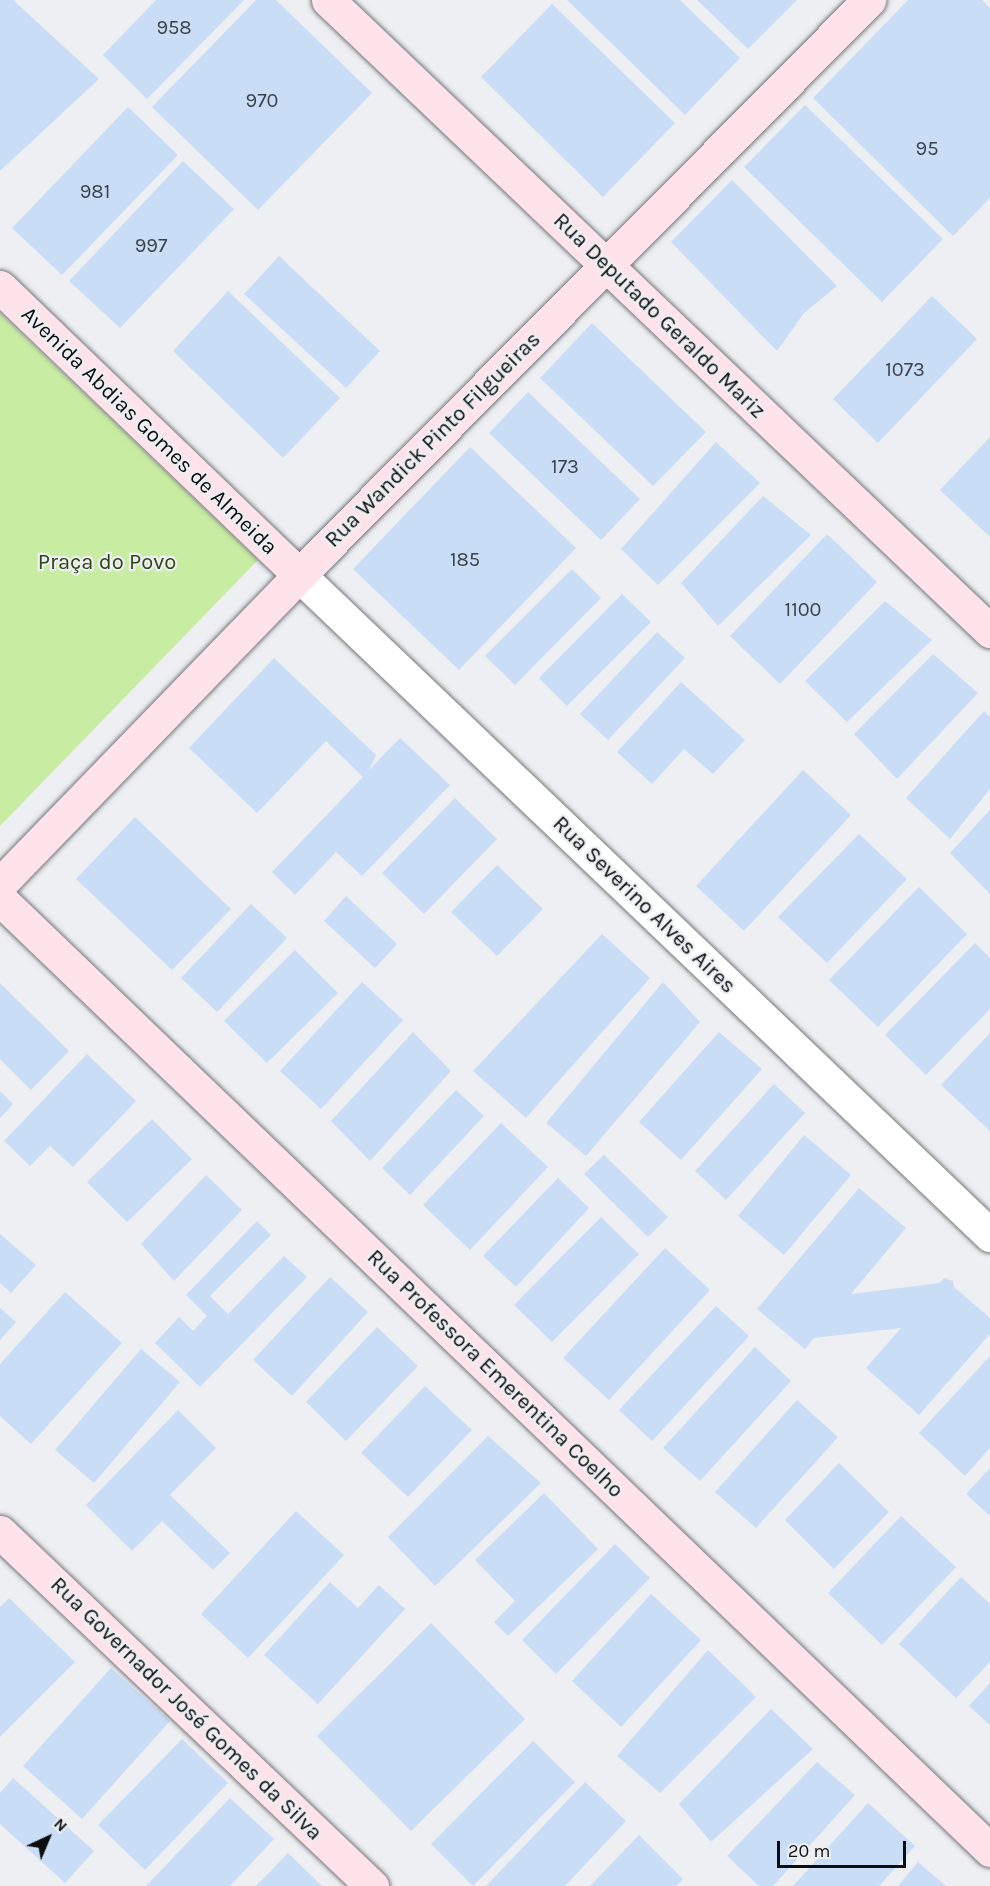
<!DOCTYPE html>
<meta charset="utf-8">
<style>
body{margin:0}
#map{position:relative;width:990px;height:1886px;overflow:hidden;background:#edeff2;font-family:Karla,sans-serif}
div>[style]{position:absolute}
[style*='--x']{left:calc(var(--x)*1px);top:calc(var(--y)*1px);width:calc(var(--w)*1px);rotate:calc(var(--a)*1deg)}
.green>*{inset:0;background:#c8eca2}
.building>*{inset:0;background:#caddf7}
.roads{filter:drop-shadow(0 0 2px #75777a) drop-shadow(0 0 2px #75777a)}
.street>*{height:33px;margin:-16.5px;padding:0 16.5px;transform-origin:16.5px;border-radius:16.5px;background:#fff}
.secondary>*{height:33px;margin:-16.5px;padding:0 16.5px;transform-origin:16.5px;border-radius:16.5px;background:#fee3ea}
span{translate:-50% -50%;white-space:nowrap;text-align:center;line-height:1.15;-webkit-text-stroke:4.5px #edeff2;paint-order:stroke}
.number-label{font-size:20px;color:#3c4148}
.number-label span{-webkit-text-stroke-width:0}
.street-label{font-size:22px;color:#0c0d0e}
.park-label{font-size:22px;color:#304613}
.north{position:absolute;left:18px;top:1808px;width:60px;height:60px;-webkit-text-stroke:4px #edeff2;paint-order:stroke;rotate:44deg;font-size:16px;font-weight:700;line-height:24px;text-align:center;color:#0c0d0e}
.north::after{content:'';display:block;margin:auto;width:21px;height:27px;background:#0c0d0e;clip-path:polygon(50% 0,100% 100%,50% 72%,0 100%)}
.scale{position:absolute;left:777px;top:1841px;width:129px;height:27px;box-sizing:border-box;border:3px solid #0c0d0e;border-top:0;padding-left:8px;font-size:18px;line-height:21px;white-space:nowrap;color:#0c0d0e;-webkit-text-stroke:4px #edeff2;paint-order:stroke}
</style>
<div id="map">
<div class="green">
<i style="clip-path:polygon(0 313px,258px 560px,0 826px)"></i>
</div>
<div class="building">
<i style="clip-path:polygon(0 0,13px 0,99px 79px,0 171px)"></i>
<i style="clip-path:polygon(156px 0,244px 0,147px 99px,103px 55px)"></i>
<i style="clip-path:polygon(256px 0,276px 0,372px 93px,258px 210px,152px 107px)"></i>
<i style="clip-path:polygon(567px 0,680px 0,740px 58px,685px 115px)"></i>
<i style="clip-path:polygon(697px 0,797px 0,748px 49px)"></i>
<i style="clip-path:polygon(908px 0,982px 0,990px 8px,990px 198px,953px 236px,813px 98px)"></i>
<i style="clip-path:polygon(552px 4px,675px 123px,603px 197px,481px 77px)"></i>
<i style="clip-path:polygon(805px 105px,943px 239px,882px 302px,744px 167px)"></i>
<i style="clip-path:polygon(128px 107px,178px 155px,62px 275px,12px 228px)"></i>
<i style="clip-path:polygon(183px 161px,234px 209px,120px 328px,69px 281px)"></i>
<i style="clip-path:polygon(732px 180px,837px 286px,804px 313px,777px 351px,671px 242px)"></i>
<i style="clip-path:polygon(279px 256px,380px 351px,346px 388px,244px 294px)"></i>
<i style="clip-path:polygon(228px 291px,340px 398px,283px 458px,173px 351px)"></i>
<i style="clip-path:polygon(932px 296px,977px 339px,878px 443px,833px 399px)"></i>
<i style="clip-path:polygon(592px 323px,706px 432px,653px 486px,540px 378px)"></i>
<i style="clip-path:polygon(528px 392px,640px 499px,601px 540px,489px 433px)"></i>
<i style="clip-path:polygon(990px 437px,990px 537px,940px 490px)"></i>
<i style="clip-path:polygon(716px 442px,760px 483px,658px 585px,621px 549px)"></i>
<i style="clip-path:polygon(470px 447px,576px 548px,459px 670px,353px 569px)"></i>
<i style="clip-path:polygon(763px 496px,811px 535px,718px 626px,681px 583px)"></i>
<i style="clip-path:polygon(827px 534px,877px 582px,780px 684px,730px 636px)"></i>
<i style="clip-path:polygon(572px 569px,601px 598px,515px 685px,485px 656px)"></i>
<i style="clip-path:polygon(622px 594px,651px 622px,567px 706px,539px 678px)"></i>
<i style="clip-path:polygon(885px 601px,932px 640px,847px 722px,805px 681px)"></i>
<i style="clip-path:polygon(657px 632px,685px 658px,608px 740px,580px 714px)"></i>
<i style="clip-path:polygon(933px 654px,978px 693px,897px 779px,854px 734px)"></i>
<i style="clip-path:polygon(274px 658px,376px 755px,369px 770px,400px 738px,450px 785px,362px 876px,336px 852px,295px 895px,272px 872px,363px 777px,326px 741px,257px 813px,189px 748px)"></i>
<i style="clip-path:polygon(681px 682px,745px 740px,713px 774px,684px 749px,652px 784px,617px 752px)"></i>
<i style="clip-path:polygon(984px 711px,990px 717px,990px 789px,950px 839px,906px 798px)"></i>
<i style="clip-path:polygon(803px 770px,851px 815px,744px 931px,696px 886px)"></i>
<i style="clip-path:polygon(455px 798px,497px 839px,424px 914px,382px 873px)"></i>
<i style="clip-path:polygon(990px 810px,990px 894px,950px 853px)"></i>
<i style="clip-path:polygon(135px 817px,231px 909px,172px 970px,76px 879px)"></i>
<i style="clip-path:polygon(859px 834px,907px 879px,827px 963px,778px 917px)"></i>
<i style="clip-path:polygon(497px 865px,543px 909px,497px 956px,451px 912px)"></i>
<i style="clip-path:polygon(919px 887px,967px 934px,878px 1027px,829px 980px)"></i>
<i style="clip-path:polygon(346px 896px,397px 944px,375px 968px,324px 921px)"></i>
<i style="clip-path:polygon(251px 904px,287px 938px,217px 1012px,181px 978px)"></i>
<i style="clip-path:polygon(602px 934px,650px 978px,526px 1118px,473px 1071px)"></i>
<i style="clip-path:polygon(975px 943px,990px 958px,990px 1009px,926px 1075px,885px 1035px)"></i>
<i style="clip-path:polygon(295px 950px,338px 993px,267px 1063px,224px 1021px)"></i>
<i style="clip-path:polygon(362px 982px,403px 1020px,321px 1109px,280px 1071px)"></i>
<i style="clip-path:polygon(663px 982px,700px 1022px,586px 1156px,546px 1123px)"></i>
<i style="clip-path:polygon(0 983px,69px 1051px,31px 1090px,0 1059px)"></i>
<i style="clip-path:polygon(413px 1032px,451px 1071px,370px 1161px,331px 1121px)"></i>
<i style="clip-path:polygon(719px 1032px,762px 1069px,681px 1160px,639px 1122px)"></i>
<i style="clip-path:polygon(990px 1033px,990px 1131px,941px 1085px)"></i>
<i style="clip-path:polygon(87px 1054px,136px 1101px,73px 1167px,50px 1146px,30px 1166px,4px 1141px)"></i>
<i style="clip-path:polygon(774px 1084px,805px 1113px,726px 1200px,695px 1171px)"></i>
<i style="clip-path:polygon(456px 1090px,484px 1116px,410px 1195px,382px 1168px)"></i>
<i style="clip-path:polygon(0 1091px,13px 1104px,0 1118px)"></i>
<i style="clip-path:polygon(152px 1119px,192px 1159px,127px 1222px,87px 1182px)"></i>
<i style="clip-path:polygon(501px 1123px,548px 1167px,470px 1250px,423px 1205px)"></i>
<i style="clip-path:polygon(804px 1135px,851px 1175px,784px 1255px,738px 1216px)"></i>
<i style="clip-path:polygon(604px 1155px,668px 1217px,648px 1237px,584px 1174px)"></i>
<i style="clip-path:polygon(206px 1175px,242px 1210px,174px 1281px,141px 1244px)"></i>
<i style="clip-path:polygon(558px 1178px,589px 1208px,516px 1287px,483px 1256px)"></i>
<i style="clip-path:polygon(859px 1188px,906px 1228px,851px 1294px,940px 1283px,944px 1278px,953px 1281px,954px 1287px,990px 1318px,990px 1334px,919px 1415px,866px 1368px,901px 1328px,814px 1338px,805px 1349px,757px 1309px)"></i>
<i style="clip-path:polygon(601px 1217px,639px 1254px,552px 1342px,514px 1305px)"></i>
<i style="clip-path:polygon(257px 1221px,271px 1235px,210px 1296px,228px 1314px,284px 1256px,307px 1277px,200px 1387px,155px 1343px,179px 1317px,193px 1331px,207px 1316px,186px 1295px)"></i>
<i style="clip-path:polygon(0 1234px,36px 1265px,11px 1293px,0 1283px)"></i>
<i style="clip-path:polygon(665px 1248px,710px 1290px,609px 1400px,563px 1358px)"></i>
<i style="clip-path:polygon(330px 1277px,368px 1312px,292px 1396px,253px 1360px)"></i>
<i style="clip-path:polygon(65px 1292px,122px 1343px,31px 1444px,0 1416px,0 1364px)"></i>
<i style="clip-path:polygon(716px 1306px,749px 1336px,652px 1441px,619px 1410px)"></i>
<i style="clip-path:polygon(0 1308px,16px 1322px,0 1340px)"></i>
<i style="clip-path:polygon(377px 1327px,418px 1366px,346px 1441px,306px 1402px)"></i>
<i style="clip-path:polygon(755px 1347px,791px 1381px,700px 1481px,663px 1448px)"></i>
<i style="clip-path:polygon(141px 1349px,180px 1382px,94px 1483px,55px 1450px)"></i>
<i style="clip-path:polygon(990px 1356px,990px 1448px,965px 1476px,919px 1433px)"></i>
<i style="clip-path:polygon(425px 1386px,472px 1430px,408px 1497px,361px 1453px)"></i>
<i style="clip-path:polygon(797px 1400px,838px 1437px,756px 1528px,715px 1492px)"></i>
<i style="clip-path:polygon(178px 1410px,216px 1448px,170px 1495px,230px 1553px,213px 1570px,162px 1521px,132px 1551px,86px 1505px)"></i>
<i style="clip-path:polygon(488px 1436px,541px 1483px,435px 1586px,388px 1537px)"></i>
<i style="clip-path:polygon(839px 1463px,889px 1512px,834px 1569px,785px 1520px)"></i>
<i style="clip-path:polygon(990px 1468px,990px 1516px,966px 1494px)"></i>
<i style="clip-path:polygon(544px 1493px,598px 1549px,508px 1636px,494px 1622px,515px 1601px,475px 1560px)"></i>
<i style="clip-path:polygon(296px 1511px,344px 1555px,248px 1658px,201px 1614px)"></i>
<i style="clip-path:polygon(901px 1516px,956px 1567px,882px 1645px,828px 1593px)"></i>
<i style="clip-path:polygon(615px 1544px,650px 1578px,556px 1674px,522px 1640px)"></i>
<i style="clip-path:polygon(961px 1577px,990px 1604px,990px 1662px,956px 1698px,899px 1644px)"></i>
<i style="clip-path:polygon(330px 1582px,358px 1608px,379px 1585px,405px 1609px,318px 1704px,264px 1655px)"></i>
<i style="clip-path:polygon(651px 1594px,701px 1640px,621px 1727px,572px 1681px)"></i>
<i style="clip-path:polygon(9px 1598px,75px 1662px,0 1737px,0 1607px)"></i>
<i style="clip-path:polygon(431px 1623px,525px 1719px,411px 1831px,317px 1736px)"></i>
<i style="clip-path:polygon(708px 1650px,756px 1697px,660px 1793px,617px 1756px)"></i>
<i style="clip-path:polygon(111px 1668px,170px 1721px,82px 1819px,23px 1766px)"></i>
<i style="clip-path:polygon(990px 1683px,990px 1725px,969px 1706px)"></i>
<i style="clip-path:polygon(771px 1709px,813px 1749px,711px 1842px,679px 1804px)"></i>
<i style="clip-path:polygon(182px 1739px,228px 1783px,145px 1870px,98px 1825px)"></i>
<i style="clip-path:polygon(533px 1741px,575px 1782px,473px 1886px,431px 1844px)"></i>
<i style="clip-path:polygon(817px 1762px,855px 1795px,773px 1886px,759px 1886px,727px 1856px)"></i>
<i style="clip-path:polygon(13px 1778px,94px 1851px,65px 1883px,0 1824px,0 1793px)"></i>
<i style="clip-path:polygon(585px 1782px,626px 1821px,565px 1886px,486px 1886px)"></i>
<i style="clip-path:polygon(230px 1798px,274px 1839px,230px 1886px,146px 1886px)"></i>
<i style="clip-path:polygon(868px 1803px,915px 1846px,879px 1886px,793px 1886px)"></i>
<i style="clip-path:polygon(639px 1835px,683px 1879px,676px 1886px,590px 1886px)"></i>
<i style="clip-path:polygon(288px 1853px,322px 1886px,256px 1886px)"></i>
<i style="clip-path:polygon(918px 1862px,946px 1886px,898px 1886px)"></i>
</div>
<div class="roads">
<div class="street">
<i style="--x:299;--y:575;--w:956;--a:43.69"></i>
</div>
<div class="secondary">
<i style="--x:328;--y:0;--w:915;--a:43.63"></i>
<i style="--x:0;--y:287;--w:415;--a:43.9"></i>
<i style="--x:0;--y:884;--w:430;--a:-45.9"></i>
<i style="--x:299;--y:575;--w:810;--a:-45.25"></i>
<i style="--x:0;--y:899;--w:1373;--a:43.85"></i>
<i style="--x:0;--y:1532;--w:514;--a:43.58"></i>
</div>
</div>
<div class="number-label">
<span style="left:174px;top:27px">958</span>
<span style="left:262px;top:100px">970</span>
<span style="left:927px;top:148px">95</span>
<span style="left:95px;top:191px">981</span>
<span style="left:151px;top:245px">997</span>
<span style="left:905px;top:369px">1073</span>
<span style="left:565px;top:466px">173</span>
<span style="left:465px;top:559px">185</span>
<span style="left:803px;top:609px">1100</span>
</div>
<div class="street-label">
<span style="left:659px;top:316px;rotate:44deg">Rua Deputado Geraldo Mariz</span>
<span style="left:149px;top:431px;rotate:44deg">Avenida Abdias Gomes de Almeida</span>
<span style="left:433px;top:440px;rotate:-45deg">Rua Wandick Pinto Filgueiras</span>
<span style="left:644px;top:905px;rotate:44deg">Rua Severino Alves Aires</span>
<span style="left:495px;top:1374px;rotate:44deg">Rua Professora Emerentina Coelho</span>
<span style="left:186px;top:1709px;rotate:44deg">Rua Governador José Gomes da Silva</span>
</div>
<div class="park-label">
<span style="left:107px;top:563px">Praça do Povo</span>
</div>
<div class="north">N</div>
<div class="scale">20 m</div>
</div>
